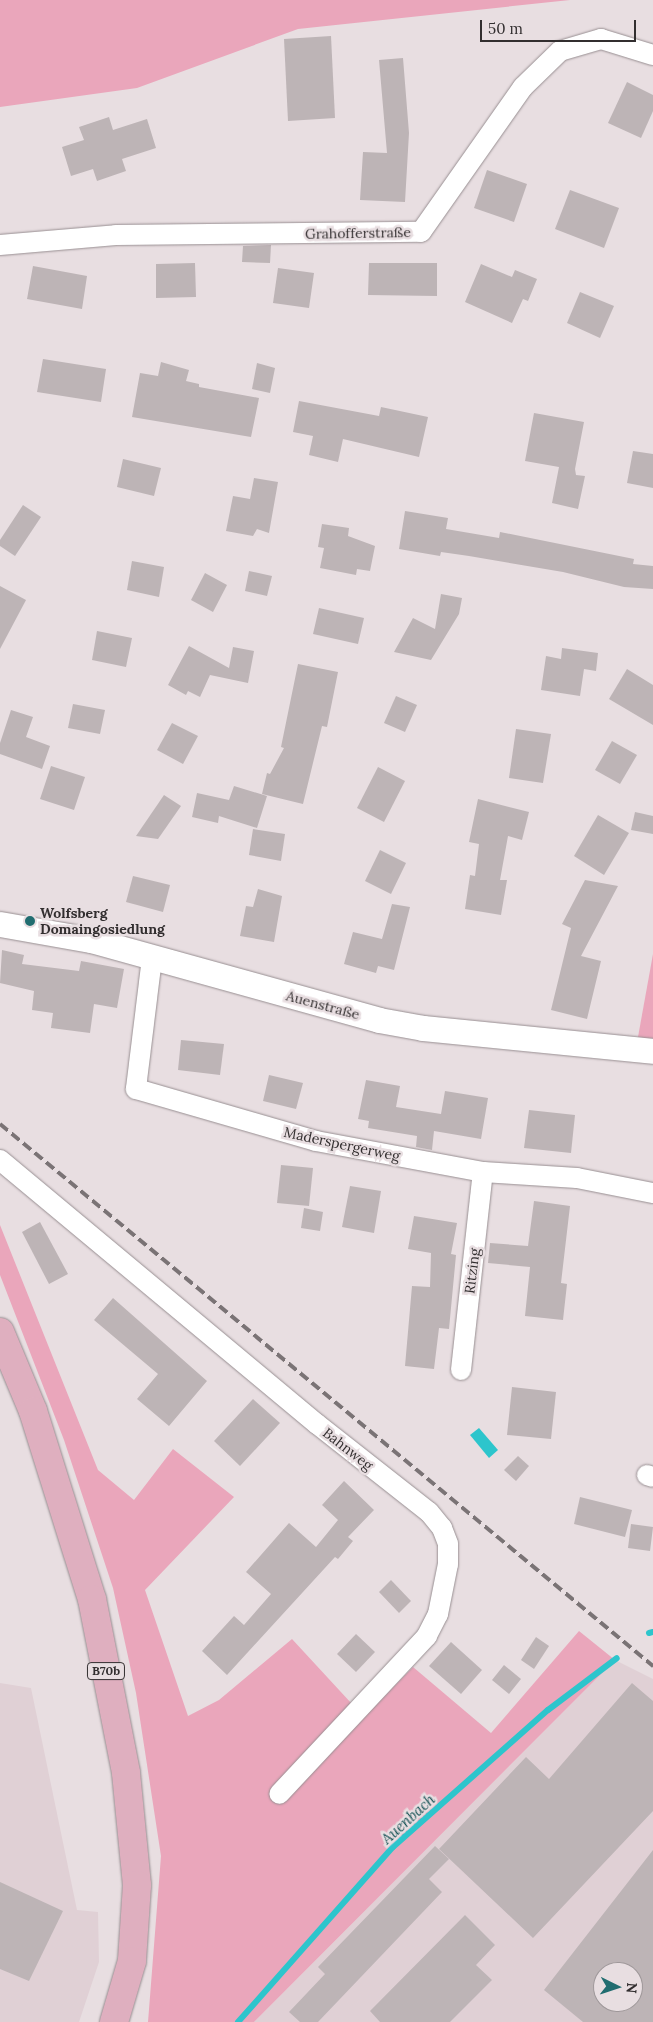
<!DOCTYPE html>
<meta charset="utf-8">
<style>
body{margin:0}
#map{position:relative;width:653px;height:2022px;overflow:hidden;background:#e8dee1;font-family:Lora,serif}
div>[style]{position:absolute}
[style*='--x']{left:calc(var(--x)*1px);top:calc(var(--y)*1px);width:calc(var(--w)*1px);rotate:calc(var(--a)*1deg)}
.built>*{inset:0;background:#e0d0d5}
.green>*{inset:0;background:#eaa6bb}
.water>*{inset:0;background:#2dc5cc}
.stream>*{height:6px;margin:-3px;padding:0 3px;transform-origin:3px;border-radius:3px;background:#2dc5cc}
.building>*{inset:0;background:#bdb4b6}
.roads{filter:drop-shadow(0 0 1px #988f92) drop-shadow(0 0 1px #988f92)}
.minor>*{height:20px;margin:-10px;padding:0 10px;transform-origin:10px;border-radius:10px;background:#fff}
.tertiary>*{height:25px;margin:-12.5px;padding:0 12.5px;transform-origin:12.5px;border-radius:12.5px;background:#fff}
.primary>*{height:28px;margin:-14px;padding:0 14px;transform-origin:14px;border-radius:14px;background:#dfafbf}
.rail>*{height:4px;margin-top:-2px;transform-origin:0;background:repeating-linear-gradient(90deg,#7a7375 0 10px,transparent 0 15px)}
.dots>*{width:14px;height:14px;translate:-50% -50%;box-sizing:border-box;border:2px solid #e8dee1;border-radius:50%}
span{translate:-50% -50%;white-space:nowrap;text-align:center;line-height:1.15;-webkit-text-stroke:5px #e8dee1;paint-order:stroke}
.shield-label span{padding:1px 4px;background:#e8dee1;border:1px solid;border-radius:4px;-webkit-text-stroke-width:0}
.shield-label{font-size:12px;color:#322e2f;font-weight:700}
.street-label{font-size:14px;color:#322e2f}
.poi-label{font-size:14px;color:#322e2f;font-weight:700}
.left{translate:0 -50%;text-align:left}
.water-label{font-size:15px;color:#165255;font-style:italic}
.north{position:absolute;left:593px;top:1962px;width:50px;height:50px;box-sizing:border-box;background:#e8dee1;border:1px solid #9f989a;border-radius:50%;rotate:94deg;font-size:14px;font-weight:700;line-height:20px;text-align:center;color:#322e2f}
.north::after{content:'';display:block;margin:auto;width:18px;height:22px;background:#216d70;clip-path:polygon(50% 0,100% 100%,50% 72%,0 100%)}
.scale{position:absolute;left:480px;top:20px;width:156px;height:22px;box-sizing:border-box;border:2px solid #322e2f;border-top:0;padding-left:6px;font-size:15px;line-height:18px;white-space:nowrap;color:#322e2f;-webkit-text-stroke:4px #e8dee1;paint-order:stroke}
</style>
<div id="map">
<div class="built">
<i style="clip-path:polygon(evenodd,615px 1660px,653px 1679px,653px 2022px,254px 2022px,615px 1660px,603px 1972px,633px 1972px,633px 2002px,603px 2002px,603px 1972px)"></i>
<i style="clip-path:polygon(0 1683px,31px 1688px,77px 1910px,98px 1912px,99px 1962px,79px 2022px,0 2022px)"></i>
</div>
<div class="green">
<i style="clip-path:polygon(0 0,570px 0,298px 29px,137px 88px,0 107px)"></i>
<i style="clip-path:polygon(653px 954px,653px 1040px,638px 1037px)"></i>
<i style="clip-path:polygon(0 1225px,98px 1470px,134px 1500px,173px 1449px,234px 1497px,145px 1590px,188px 1716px,219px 1700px,292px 1639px,364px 1717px,413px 1667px,491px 1733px,579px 1631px,615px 1660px,254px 2022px,148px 2022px,161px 1856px,136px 1693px,113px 1588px,64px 1440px,0 1275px)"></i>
</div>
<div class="water">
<i style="clip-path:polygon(479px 1428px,498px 1450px,489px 1458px,470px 1435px)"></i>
</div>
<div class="stream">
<i style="--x:649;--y:1633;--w:4;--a:-14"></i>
<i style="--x:238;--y:2022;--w:234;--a:-48.5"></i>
<i style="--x:393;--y:1847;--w:207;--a:-41.5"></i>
<i style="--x:548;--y:1710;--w:86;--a:-37"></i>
</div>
<div class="building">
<i style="clip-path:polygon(331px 36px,335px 118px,288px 121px,284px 39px)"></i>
<i style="clip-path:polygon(403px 58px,409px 133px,405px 202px,360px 200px,363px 152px,387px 153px,379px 60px)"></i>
<i style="clip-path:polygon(627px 82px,653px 95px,653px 111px,641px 138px,608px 123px)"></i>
<i style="clip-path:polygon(109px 117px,113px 130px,147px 119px,156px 148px,122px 159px,126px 171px,97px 181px,93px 169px,71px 176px,62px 147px,84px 140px,79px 127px)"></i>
<i style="clip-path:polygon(487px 170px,527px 184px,514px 222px,474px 208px)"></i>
<i style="clip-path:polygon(570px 190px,619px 208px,604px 248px,555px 229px)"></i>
<i style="clip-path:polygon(271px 245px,270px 263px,242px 262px,243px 246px)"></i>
<i style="clip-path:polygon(195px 263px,196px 297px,156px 298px,156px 264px)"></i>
<i style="clip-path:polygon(369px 263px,437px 263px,437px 296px,368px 295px)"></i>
<i style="clip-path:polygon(481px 264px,512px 277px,515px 270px,537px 279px,528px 301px,523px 299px,512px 323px,465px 302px)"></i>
<i style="clip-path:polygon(33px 266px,87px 276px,82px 309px,27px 299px)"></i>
<i style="clip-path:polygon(278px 268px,314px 273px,309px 308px,273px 303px)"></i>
<i style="clip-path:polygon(580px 292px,614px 306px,600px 338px,567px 323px)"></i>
<i style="clip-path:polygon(43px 359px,106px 369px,101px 402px,37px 392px)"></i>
<i style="clip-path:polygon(161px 362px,189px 370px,186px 381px,199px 384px,199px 387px,259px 398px,251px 437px,132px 417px,140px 373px,158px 376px)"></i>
<i style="clip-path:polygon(257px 363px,275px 368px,270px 393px,252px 389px)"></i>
<i style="clip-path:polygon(299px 401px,379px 416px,381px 407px,428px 417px,419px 457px,343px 439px,338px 462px,309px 455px,313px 436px,293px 432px)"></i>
<i style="clip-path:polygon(534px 413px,584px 422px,575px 469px,576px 475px,585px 476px,578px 509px,552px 503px,559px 467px,525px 461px)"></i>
<i style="clip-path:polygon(633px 451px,653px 454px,653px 488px,627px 483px)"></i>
<i style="clip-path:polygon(123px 459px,161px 468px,154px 496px,117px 487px)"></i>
<i style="clip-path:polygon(254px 478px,278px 482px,269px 533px,257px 529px,253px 536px,226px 531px,233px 496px,250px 499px)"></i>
<i style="clip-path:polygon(23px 505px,41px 517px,15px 556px,0 546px,0 540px)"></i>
<i style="clip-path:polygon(405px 511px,448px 518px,446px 529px,499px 538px,500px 532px,634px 559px,633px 564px,653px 566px,653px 589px,624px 587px,563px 572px,469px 556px,441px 552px,440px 556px,399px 549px)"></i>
<i style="clip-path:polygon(322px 524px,349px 528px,348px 536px,375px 546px,370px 571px,357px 569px,356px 575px,320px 568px,324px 548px,318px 547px)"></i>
<i style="clip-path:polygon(132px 561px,164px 567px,159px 597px,127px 590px)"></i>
<i style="clip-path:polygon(249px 571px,272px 576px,267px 596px,245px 591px)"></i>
<i style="clip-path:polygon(205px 573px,227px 585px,213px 612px,191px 600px)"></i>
<i style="clip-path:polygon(0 586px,26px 600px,0 649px)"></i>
<i style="clip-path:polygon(441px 594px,462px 598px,459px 614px,431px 660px,394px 652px,413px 618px,435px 629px)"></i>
<i style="clip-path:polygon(319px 608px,364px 618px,358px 644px,313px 634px)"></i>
<i style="clip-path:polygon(97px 631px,132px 638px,126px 667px,92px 660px)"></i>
<i style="clip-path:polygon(189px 646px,229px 668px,233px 647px,254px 651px,248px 683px,210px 675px,200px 697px,188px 691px,186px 695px,168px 685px)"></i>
<i style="clip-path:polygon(562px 648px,598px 653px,596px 671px,584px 669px,580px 696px,541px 690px,546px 656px,561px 659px)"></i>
<i style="clip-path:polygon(298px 664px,338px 672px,327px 727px,322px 726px,303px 804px,262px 794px,267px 773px,270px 774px,284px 748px,281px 747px)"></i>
<i style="clip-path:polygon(627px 669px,653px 685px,653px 725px,609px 699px)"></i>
<i style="clip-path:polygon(396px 696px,417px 705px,405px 732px,384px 723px)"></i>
<i style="clip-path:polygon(73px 704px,105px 710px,100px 734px,68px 728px)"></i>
<i style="clip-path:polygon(11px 710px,33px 717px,26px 737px,50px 746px,42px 769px,0 754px,0 743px)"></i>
<i style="clip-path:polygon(172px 723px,198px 736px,183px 764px,157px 750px)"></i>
<i style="clip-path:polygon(516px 729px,551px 734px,543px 783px,509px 778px)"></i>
<i style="clip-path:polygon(612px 741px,637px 755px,620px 784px,595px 770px)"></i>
<i style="clip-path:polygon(51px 766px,85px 777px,74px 810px,40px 799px)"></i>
<i style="clip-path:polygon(378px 767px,405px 781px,384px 822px,357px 808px)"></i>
<i style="clip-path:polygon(234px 786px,267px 796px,257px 828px,219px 816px,218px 823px,192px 817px,197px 793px,229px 800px)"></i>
<i style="clip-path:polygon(164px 795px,181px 806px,158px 839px,136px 836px)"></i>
<i style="clip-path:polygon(478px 799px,529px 812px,522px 840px,508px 836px,500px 880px,507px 880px,501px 915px,465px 909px,470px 875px,475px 876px,479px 844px,469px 842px)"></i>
<i style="clip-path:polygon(635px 812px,653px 816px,653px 834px,631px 830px)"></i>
<i style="clip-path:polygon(598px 815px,629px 833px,604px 875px,574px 856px)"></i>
<i style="clip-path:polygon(253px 829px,285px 834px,281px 861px,249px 855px)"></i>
<i style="clip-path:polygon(380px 850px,406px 863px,391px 894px,365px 881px)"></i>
<i style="clip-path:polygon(133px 876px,170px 885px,163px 912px,126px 902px)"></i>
<i style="clip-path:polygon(585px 880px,618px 886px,581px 956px,601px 961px,587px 1019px,551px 1010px,571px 928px,562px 924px)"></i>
<i style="clip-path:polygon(258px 889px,282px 896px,274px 942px,240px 936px,246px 906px,253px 907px)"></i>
<i style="clip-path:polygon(392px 904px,410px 907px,394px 970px,378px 966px,376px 973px,344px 964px,353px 932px,382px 939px)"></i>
<i style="clip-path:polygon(2px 950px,24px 955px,22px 964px,79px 971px,81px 961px,124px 969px,117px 1008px,94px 1004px,90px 1033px,51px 1028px,53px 1013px,32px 1010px,34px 991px,0 983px)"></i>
<i style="clip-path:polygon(181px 1040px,224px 1044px,220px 1075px,178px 1070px)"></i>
<i style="clip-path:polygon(269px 1075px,303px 1083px,296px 1109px,263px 1101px)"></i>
<i style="clip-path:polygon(366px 1080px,400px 1086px,396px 1107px,441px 1114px,445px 1091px,488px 1098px,481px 1139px,434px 1131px,432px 1150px,416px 1147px,417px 1136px,368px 1128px,369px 1121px,358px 1119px)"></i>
<i style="clip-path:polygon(529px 1110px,575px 1115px,571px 1153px,524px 1148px)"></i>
<i style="clip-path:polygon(281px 1165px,313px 1168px,309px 1206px,277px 1203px)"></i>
<i style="clip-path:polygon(350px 1186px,381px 1191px,374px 1233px,342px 1227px)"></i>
<i style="clip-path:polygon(534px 1201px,570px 1206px,561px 1283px,567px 1284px,563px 1320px,525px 1316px,530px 1267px,488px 1263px,490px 1243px,528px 1246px)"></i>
<i style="clip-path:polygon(304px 1208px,323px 1212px,320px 1231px,301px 1228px)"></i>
<i style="clip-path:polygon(414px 1216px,457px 1223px,451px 1254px,456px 1255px,449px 1329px,439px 1328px,434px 1369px,405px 1366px,412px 1286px,430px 1287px,431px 1253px,408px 1249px)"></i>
<i style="clip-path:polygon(40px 1222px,68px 1274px,49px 1284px,22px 1232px)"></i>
<i style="clip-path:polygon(113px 1298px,207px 1381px,169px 1426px,137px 1399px,158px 1374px,94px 1320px)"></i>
<i style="clip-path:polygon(512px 1387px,556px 1392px,551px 1439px,507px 1435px)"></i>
<i style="clip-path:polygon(253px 1399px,280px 1423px,240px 1466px,214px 1441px)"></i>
<i style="clip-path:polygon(518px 1456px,529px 1466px,516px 1481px,504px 1470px)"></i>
<i style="clip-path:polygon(344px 1481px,374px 1510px,348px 1537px,353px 1541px,338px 1559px,335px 1557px,227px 1675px,202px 1651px,234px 1616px,244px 1625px,271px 1594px,246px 1572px,289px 1523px,316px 1547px,338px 1520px,322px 1505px)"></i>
<i style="clip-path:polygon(580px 1497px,632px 1510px,625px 1537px,574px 1524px)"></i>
<i style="clip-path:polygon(631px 1524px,653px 1527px,650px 1551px,628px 1548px)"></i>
<i style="clip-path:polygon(391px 1580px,411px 1601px,399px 1613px,379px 1592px)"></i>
<i style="clip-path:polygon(356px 1634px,375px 1652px,356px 1672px,337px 1654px)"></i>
<i style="clip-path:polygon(536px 1637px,549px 1646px,534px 1669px,521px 1660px)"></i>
<i style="clip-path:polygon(451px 1642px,482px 1670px,461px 1694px,429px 1666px)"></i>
<i style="clip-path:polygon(504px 1665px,521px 1679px,509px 1694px,492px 1680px)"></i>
<i style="clip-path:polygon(632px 1683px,653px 1701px,653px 1811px,533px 1938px,439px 1849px,526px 1757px,549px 1779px)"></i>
<i style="clip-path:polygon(435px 1846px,449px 1859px,429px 1879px,442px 1892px,318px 2022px,300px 2022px,289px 2012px,325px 1974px,318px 1967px)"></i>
<i style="clip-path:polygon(evenodd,653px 1850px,653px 2022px,583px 2022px,544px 1990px,653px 1850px,603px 1972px,633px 1972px,633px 2002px,603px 2002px,603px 1972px)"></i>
<i style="clip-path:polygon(0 1882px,63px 1911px,29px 1981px,0 1969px)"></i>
<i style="clip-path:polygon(465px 1915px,495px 1945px,476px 1965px,492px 1980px,450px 2022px,380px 2022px,370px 2011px)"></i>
</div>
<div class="roads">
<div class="minor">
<i style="--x:0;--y:245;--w:116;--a:-4.9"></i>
<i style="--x:116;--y:235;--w:305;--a:-0.6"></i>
<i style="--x:421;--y:232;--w:177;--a:-54.9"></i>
<i style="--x:523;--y:87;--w:52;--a:-44.2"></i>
<i style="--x:560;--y:51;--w:43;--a:-16.3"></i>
<i style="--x:601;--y:39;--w:54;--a:17.1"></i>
<i style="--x:152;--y:958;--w:132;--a:97"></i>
<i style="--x:136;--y:1089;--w:187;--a:16.1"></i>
<i style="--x:316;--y:1141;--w:170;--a:10.5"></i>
<i style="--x:483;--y:1172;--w:94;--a:3.7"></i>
<i style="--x:577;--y:1178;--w:77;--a:11.2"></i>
<i style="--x:0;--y:1160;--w:413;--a:39.8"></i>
<i style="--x:317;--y:1424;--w:142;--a:38.2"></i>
<i style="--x:429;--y:1512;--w:21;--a:51"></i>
<i style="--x:442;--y:1528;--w:17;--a:69"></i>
<i style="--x:448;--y:1544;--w:20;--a:90"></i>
<i style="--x:448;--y:1564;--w:51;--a:101.3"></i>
<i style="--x:438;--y:1614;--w:25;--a:117"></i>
<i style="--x:427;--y:1636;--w:216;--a:133.1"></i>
<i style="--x:461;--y:1370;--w:199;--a:-83.7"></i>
<i style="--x:647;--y:1475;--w:6;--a:18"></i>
</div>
<div class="tertiary">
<i style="--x:0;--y:924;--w:92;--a:10"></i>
<i style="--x:91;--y:940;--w:299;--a:15.5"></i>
<i style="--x:379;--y:1020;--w:45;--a:10.3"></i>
<i style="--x:423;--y:1028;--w:231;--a:5.7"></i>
</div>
<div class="primary">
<i style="--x:0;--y:1332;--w:86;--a:67.3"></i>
<i style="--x:33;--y:1411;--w:197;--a:72.6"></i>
<i style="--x:92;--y:1599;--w:177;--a:78.9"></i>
<i style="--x:126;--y:1773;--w:113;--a:84.4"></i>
<i style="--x:137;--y:1885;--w:76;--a:93.8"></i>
<i style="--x:132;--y:1961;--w:64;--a:106.4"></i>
</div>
</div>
<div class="rail">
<i style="--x:0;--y:1124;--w:849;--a:39.69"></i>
</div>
<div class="dots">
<i style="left:30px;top:921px;background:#216d70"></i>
</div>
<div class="shield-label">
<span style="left:106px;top:1671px">B70b</span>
</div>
<div class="street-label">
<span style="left:358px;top:233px;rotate:-1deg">Grahofferstraße</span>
<span style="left:323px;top:1005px;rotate:15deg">Auenstraße</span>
<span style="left:342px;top:1144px;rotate:12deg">Maderspergerweg</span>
<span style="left:472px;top:1271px;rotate:-83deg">Ritzing</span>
<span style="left:348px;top:1449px;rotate:38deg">Bahnweg</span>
</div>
<div class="poi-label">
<span class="left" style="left:40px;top:921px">Wolfsberg<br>Domaingosiedlung</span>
</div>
<div class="water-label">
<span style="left:408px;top:1819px;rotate:-42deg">Auenbach</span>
</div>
<div class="north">N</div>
<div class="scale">50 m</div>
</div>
